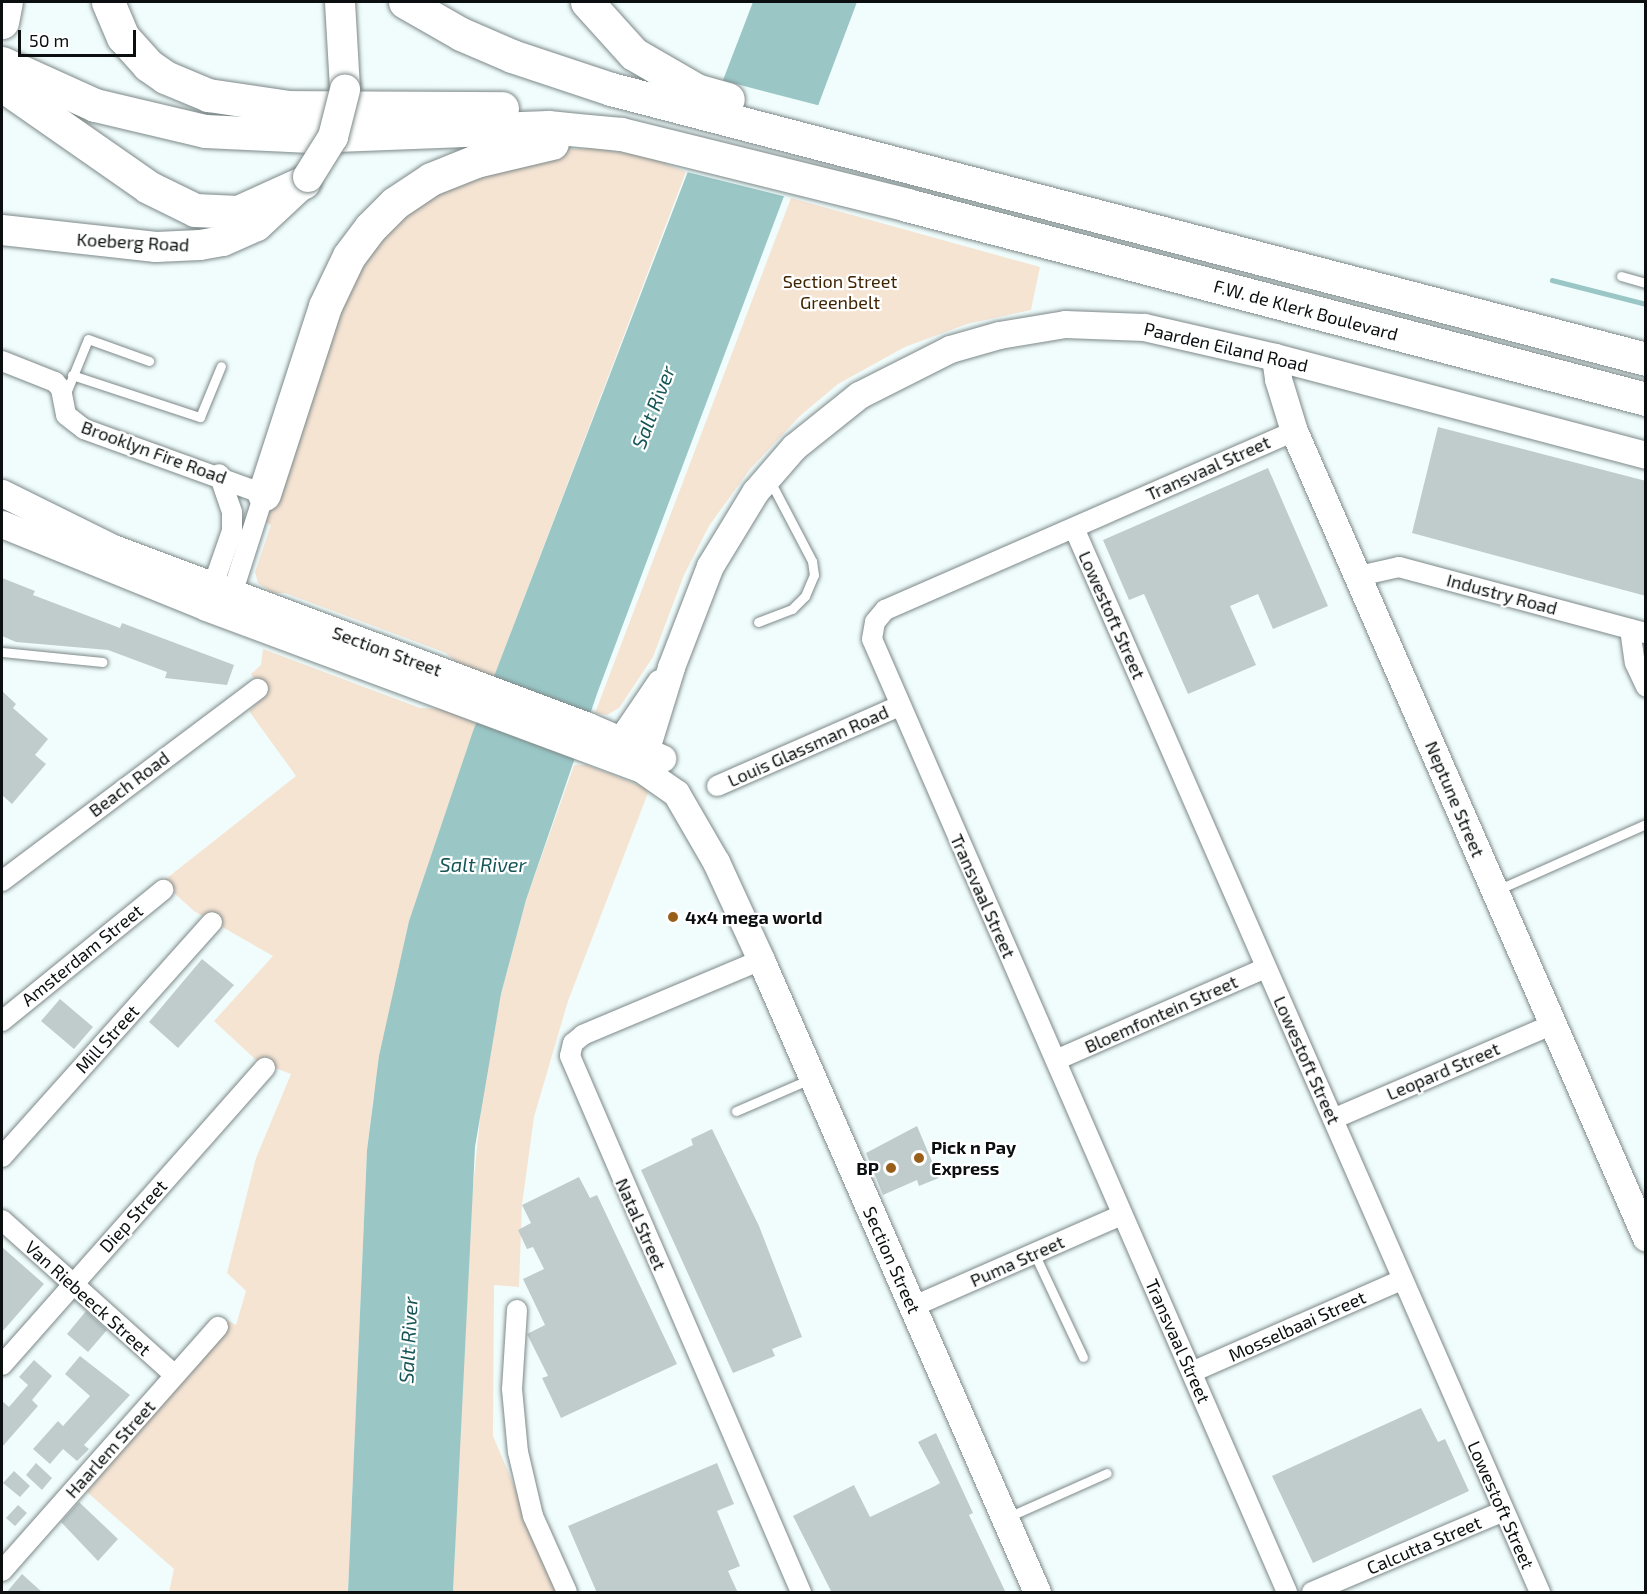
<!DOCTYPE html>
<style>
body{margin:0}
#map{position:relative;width:1647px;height:1594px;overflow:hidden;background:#f1fdfd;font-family:"Exo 2",sans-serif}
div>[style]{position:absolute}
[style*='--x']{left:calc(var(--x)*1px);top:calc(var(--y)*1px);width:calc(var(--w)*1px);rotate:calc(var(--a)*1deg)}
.green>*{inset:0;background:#f6e4d3}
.water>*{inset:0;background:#9ac7c6}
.pier>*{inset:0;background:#f1fdfd}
.stream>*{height:4.5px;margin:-2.25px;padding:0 2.25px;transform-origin:2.25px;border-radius:2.25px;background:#9ac7c6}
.building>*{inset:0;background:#c0cccc}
.roads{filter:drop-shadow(0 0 2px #7d8888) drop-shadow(0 0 2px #7d8888)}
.lane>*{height:9px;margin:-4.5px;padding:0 4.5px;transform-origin:4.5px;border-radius:4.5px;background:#fff}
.street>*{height:20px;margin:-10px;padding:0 10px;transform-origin:10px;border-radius:10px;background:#fff}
.secondary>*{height:27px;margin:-13.5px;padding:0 13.5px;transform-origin:13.5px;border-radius:13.5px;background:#fff}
.primary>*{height:30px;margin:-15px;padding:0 15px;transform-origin:15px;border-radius:15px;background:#fff}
.highway>*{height:33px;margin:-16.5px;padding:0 16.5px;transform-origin:16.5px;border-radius:16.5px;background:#fff}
.bridges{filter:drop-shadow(0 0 2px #7d8888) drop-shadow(0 0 2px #7d8888)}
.primary-bridge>*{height:30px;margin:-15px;padding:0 15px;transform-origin:15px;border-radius:15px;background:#fff}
.dots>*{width:16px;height:16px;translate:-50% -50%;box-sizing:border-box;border:3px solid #fff;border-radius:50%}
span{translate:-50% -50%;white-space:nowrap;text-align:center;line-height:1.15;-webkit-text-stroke:4.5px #fff;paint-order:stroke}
.street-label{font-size:18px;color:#0b0f0f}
.park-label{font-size:18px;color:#402503}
.poi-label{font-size:18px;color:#0b0f0f;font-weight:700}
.left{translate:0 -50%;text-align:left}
.right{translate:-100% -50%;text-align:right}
.water-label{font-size:20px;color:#175657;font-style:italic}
.frame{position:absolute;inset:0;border:3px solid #0b0f0f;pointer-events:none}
.scale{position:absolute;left:18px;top:30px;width:118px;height:27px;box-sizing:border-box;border:3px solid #0b0f0f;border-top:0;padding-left:8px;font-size:18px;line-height:21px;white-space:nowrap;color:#0b0f0f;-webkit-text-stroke:4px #fff;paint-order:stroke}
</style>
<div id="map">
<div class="green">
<i style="clip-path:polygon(597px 148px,666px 160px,666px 164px,686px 172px,494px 677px,457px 663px,446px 653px,285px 593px,273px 593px,258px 583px,255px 572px,271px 525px,265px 522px,337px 305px,355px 268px,418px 197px,551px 150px)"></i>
<i style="clip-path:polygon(791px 198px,1040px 267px,1031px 310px,967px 324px,905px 347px,838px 384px,800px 416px,750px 469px,709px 526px,684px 575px,653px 657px,619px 708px,607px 715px,595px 713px)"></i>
<i style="clip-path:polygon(263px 649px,420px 708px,441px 709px,476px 723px,409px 921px,373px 1099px,367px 1151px,348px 1592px,169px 1592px,174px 1569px,87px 1492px,229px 1321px,236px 1325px,246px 1291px,227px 1273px,256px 1158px,291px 1074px,275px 1068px,269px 1072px,214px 1021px,273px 956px,194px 911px,162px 882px,296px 776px,249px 711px,266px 695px,251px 674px,261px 665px)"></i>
<i style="clip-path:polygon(574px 765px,587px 765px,644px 787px,648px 793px,568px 1001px,534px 1117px,522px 1205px,519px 1287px,494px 1285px,493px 1436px,559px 1592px,453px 1592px,468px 1238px,482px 1098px,501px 994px,526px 900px)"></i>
</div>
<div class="water">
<i style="clip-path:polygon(753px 2px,857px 2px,598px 691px,526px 900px,501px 994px,475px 1147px,453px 1592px,348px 1592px,367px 1150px,379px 1056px,409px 921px,473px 731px)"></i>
</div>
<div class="pier">
<i style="clip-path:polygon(721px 80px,821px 106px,787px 197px,683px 171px)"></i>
</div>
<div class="stream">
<i style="--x:1552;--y:280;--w:97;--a:14.3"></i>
</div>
<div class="building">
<i style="clip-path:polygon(1438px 427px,1646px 481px,1646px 596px,1412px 533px)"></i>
<i style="clip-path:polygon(1268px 468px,1328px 606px,1273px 629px,1258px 594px,1230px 606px,1256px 665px,1188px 694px,1144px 594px,1129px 600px,1103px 540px)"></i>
<i style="clip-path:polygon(2px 578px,35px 591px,33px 595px,120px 628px,122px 623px,234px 665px,227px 685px,165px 678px,167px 672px,108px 650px,16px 642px,2px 636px)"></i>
<i style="clip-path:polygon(2px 691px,16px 704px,13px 708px,48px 739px,35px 755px,46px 764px,12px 804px,2px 795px)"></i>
<i style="clip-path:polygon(202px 959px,234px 985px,178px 1048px,149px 1022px)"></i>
<i style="clip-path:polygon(60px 999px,93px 1027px,74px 1049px,41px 1021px)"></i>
<i style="clip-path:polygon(917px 1126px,939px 1178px,919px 1186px,917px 1180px,883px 1195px,866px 1153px)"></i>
<i style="clip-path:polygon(712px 1129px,759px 1226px,802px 1337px,772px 1349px,775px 1356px,733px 1373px,641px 1170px,693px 1145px,691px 1139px)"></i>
<i style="clip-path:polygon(579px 1177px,590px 1198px,597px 1195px,677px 1364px,561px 1418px,542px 1378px,548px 1376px,527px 1334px,545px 1325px,523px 1279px,544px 1269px,533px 1247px,527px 1249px,518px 1230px,531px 1223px,522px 1205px)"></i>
<i style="clip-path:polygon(2px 1247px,44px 1284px,2px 1332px)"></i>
<i style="clip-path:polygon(86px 1311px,107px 1330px,88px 1352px,67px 1334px)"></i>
<i style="clip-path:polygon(80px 1356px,130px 1395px,84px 1445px,89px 1449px,77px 1461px,63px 1449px,50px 1464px,33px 1449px,58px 1421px,63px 1426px,90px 1396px,65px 1374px)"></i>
<i style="clip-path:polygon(34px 1360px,52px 1376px,32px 1400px,38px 1406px,2px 1447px,2px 1401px,9px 1407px,28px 1385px,19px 1377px)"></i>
<i style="clip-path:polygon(1421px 1408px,1438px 1442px,1445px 1439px,1469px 1491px,1313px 1563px,1272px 1476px)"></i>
<i style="clip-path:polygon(936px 1433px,973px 1513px,969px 1515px,1006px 1593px,832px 1593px,793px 1516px,854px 1485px,870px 1517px,935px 1486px,940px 1483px,918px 1442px)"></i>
<i style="clip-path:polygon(36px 1463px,52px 1478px,42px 1490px,26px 1475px)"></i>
<i style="clip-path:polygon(717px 1463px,734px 1504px,717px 1511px,740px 1566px,728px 1571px,738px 1593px,597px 1593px,568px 1526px)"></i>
<i style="clip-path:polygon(14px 1471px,30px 1486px,20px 1497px,3px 1483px)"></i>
<i style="clip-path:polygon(79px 1502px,118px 1539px,98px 1561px,61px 1522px)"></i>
<i style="clip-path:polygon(18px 1505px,27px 1513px,15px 1526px,6px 1518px)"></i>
<i style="clip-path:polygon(22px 1574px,43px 1593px,6px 1593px)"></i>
</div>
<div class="roads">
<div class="lane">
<i style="--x:1621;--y:276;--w:26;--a:16"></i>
<i style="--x:72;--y:375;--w:135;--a:18.2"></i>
<i style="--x:200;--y:417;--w:55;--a:-67.6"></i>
<i style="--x:66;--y:393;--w:58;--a:-67.8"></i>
<i style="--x:88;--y:339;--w:65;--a:19.8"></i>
<i style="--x:758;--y:622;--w:36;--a:-21"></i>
<i style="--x:792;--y:609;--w:18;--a:-45"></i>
<i style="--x:805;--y:596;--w:23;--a:-67"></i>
<i style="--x:814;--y:575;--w:14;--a:-98"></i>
<i style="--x:812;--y:561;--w:93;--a:-117.7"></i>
<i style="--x:2;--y:652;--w:101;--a:5.7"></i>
<i style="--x:1497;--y:890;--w:163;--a:-23.9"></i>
<i style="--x:736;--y:1111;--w:81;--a:-23.4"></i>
<i style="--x:1034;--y:1253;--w:115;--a:64.8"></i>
<i style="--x:1008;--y:1517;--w:108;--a:-24"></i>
</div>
<div class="street">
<i style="--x:2;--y:361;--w:57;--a:21.6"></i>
<i style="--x:55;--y:382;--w:9;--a:49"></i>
<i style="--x:61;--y:389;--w:26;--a:79"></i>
<i style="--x:66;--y:415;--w:23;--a:38"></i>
<i style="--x:84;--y:429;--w:191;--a:19.9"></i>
<i style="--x:264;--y:494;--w:115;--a:107.7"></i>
<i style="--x:1074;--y:528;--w:1162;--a:66.35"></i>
<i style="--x:1359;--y:576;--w:41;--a:-12.7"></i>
<i style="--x:1399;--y:567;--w:256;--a:15"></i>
<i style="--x:209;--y:597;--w:70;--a:-70.8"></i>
<i style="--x:232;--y:531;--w:19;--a:-90"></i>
<i style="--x:232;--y:512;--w:40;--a:-108.9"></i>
<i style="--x:1630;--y:629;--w:34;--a:82"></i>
<i style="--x:1635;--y:663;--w:26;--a:65"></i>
<i style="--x:717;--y:786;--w:199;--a:-23.7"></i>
<i style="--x:2;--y:881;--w:320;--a:-36.9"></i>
<i style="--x:761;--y:960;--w:193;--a:157.2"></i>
<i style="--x:583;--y:1035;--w:13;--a:141"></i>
<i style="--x:573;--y:1043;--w:13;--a:103"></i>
<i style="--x:570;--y:1056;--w:584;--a:66.69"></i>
<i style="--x:2;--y:1021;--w:208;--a:-39.1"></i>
<i style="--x:1056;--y:1060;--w:229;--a:-23.7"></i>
<i style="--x:1333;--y:1119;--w:241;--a:-23.3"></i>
<i style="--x:2;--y:1157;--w:315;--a:-48.2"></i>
<i style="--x:2;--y:1220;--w:232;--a:41.9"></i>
<i style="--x:912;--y:1307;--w:229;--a:-23.7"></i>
<i style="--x:517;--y:1310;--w:79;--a:93.6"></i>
<i style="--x:512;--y:1389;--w:63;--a:84.6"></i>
<i style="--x:518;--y:1452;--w:66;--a:76.8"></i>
<i style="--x:533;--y:1516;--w:83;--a:65.9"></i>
<i style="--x:2;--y:1365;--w:397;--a:-48.5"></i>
<i style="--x:1192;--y:1372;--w:229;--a:-23.7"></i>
<i style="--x:2;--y:1571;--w:326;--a:-48.5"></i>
<i style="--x:1287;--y:1592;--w:1039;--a:-113.53"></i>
<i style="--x:872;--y:639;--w:17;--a:-80"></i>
<i style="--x:875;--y:622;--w:16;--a:-50"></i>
<i style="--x:885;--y:610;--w:446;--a:-23.6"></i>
<i style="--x:1312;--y:1592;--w:208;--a:-22.9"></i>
</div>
<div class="secondary">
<i style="--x:1275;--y:357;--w:22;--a:82"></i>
<i style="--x:1278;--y:379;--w:54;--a:72.9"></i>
<i style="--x:1294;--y:431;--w:880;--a:66.43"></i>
<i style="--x:2;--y:493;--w:124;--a:26.4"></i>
<i style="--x:113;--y:548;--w:507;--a:20.54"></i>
<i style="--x:588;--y:726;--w:81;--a:23.4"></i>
<i style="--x:2;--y:524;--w:220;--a:22.1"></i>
<i style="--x:206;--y:607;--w:463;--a:20.4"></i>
<i style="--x:640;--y:768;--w:44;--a:34.8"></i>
<i style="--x:676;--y:793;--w:80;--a:59.9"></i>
<i style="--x:716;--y:862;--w:108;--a:65.3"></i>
<i style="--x:761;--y:960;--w:690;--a:66.41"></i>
<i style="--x:617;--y:755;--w:27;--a:-66"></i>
<i style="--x:628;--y:730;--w:57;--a:-55.8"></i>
<i style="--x:640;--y:768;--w:106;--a:-72.9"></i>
<i style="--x:671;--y:667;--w:108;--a:-68.9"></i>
<i style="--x:710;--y:566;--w:87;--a:-58.7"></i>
<i style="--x:755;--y:492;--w:60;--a:-49.1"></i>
<i style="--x:794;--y:447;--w:83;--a:-38.7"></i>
<i style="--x:859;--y:395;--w:102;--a:-26.8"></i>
<i style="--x:950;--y:349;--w:51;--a:-15.9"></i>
<i style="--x:999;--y:335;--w:67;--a:-9.5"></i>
<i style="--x:1065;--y:324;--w:79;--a:2.2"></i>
<i style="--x:1144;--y:327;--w:134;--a:12.9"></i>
<i style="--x:1275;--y:357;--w:384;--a:14.8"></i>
</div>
<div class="primary">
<i style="--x:340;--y:2;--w:88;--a:86.7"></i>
<i style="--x:2;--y:230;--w:155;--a:6.3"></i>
<i style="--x:156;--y:247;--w:44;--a:-2.6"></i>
<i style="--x:200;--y:245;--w:23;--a:-10"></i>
<i style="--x:223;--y:241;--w:37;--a:-24"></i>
<i style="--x:257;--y:226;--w:62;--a:-43"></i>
</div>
<div class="highway">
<i style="--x:108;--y:2;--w:38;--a:67"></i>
<i style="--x:123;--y:37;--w:38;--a:48"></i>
<i style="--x:148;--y:65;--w:21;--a:35"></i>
<i style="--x:165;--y:77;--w:47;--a:22.7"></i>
<i style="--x:208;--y:95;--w:82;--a:8.4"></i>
<i style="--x:289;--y:107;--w:213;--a:0.3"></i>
<i style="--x:405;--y:2;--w:64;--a:29.7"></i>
<i style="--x:461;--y:34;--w:56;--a:23.3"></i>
<i style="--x:512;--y:56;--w:104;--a:18.4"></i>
<i style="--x:611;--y:89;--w:1070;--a:14.62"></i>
<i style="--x:587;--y:2;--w:70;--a:47.9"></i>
<i style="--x:634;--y:54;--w:72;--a:30.1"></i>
<i style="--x:696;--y:90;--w:33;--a:16"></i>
<i style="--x:2;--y:22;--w:20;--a:-79"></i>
<i style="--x:2;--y:63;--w:102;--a:24.3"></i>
<i style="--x:95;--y:105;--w:113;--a:13.3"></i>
<i style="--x:205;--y:131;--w:105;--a:2.7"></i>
<i style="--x:310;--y:136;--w:238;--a:-2.2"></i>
<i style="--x:548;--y:127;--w:73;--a:5.5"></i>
<i style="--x:621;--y:134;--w:295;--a:13.9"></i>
<i style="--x:907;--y:205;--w:764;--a:14.71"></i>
<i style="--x:2;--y:85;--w:178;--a:34.9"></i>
<i style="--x:148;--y:187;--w:52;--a:26.1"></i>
<i style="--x:195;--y:210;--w:43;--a:2.7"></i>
<i style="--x:238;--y:212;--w:72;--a:-24.4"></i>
<i style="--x:264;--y:494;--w:198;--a:-72"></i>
<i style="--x:325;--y:306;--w:55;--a:-64.4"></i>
<i style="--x:349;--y:256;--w:35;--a:-53"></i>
<i style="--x:370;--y:228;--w:35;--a:-45"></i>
<i style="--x:395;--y:203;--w:43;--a:-33.7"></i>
<i style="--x:431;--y:179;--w:48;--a:-21.8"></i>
<i style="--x:476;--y:161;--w:78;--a:-13.3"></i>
</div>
</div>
<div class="bridges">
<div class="primary-bridge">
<i style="--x:308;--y:177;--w:47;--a:-58"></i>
<i style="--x:333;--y:137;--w:49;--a:-75.7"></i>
</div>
</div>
<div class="dots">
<i style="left:673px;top:917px;background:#985f1b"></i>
<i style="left:919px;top:1158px;background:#985f1b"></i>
<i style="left:891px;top:1168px;background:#985f1b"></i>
</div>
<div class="street-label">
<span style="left:133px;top:242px;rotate:3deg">Koeberg Road</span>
<span style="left:1306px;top:310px;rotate:15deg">F.W. de Klerk Boulevard</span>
<span style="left:1226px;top:347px;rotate:13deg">Paarden Eiland Road</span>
<span style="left:154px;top:452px;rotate:20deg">Brooklyn Fire Road</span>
<span style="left:1208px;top:468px;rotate:-24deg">Transvaal Street</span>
<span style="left:1502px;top:594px;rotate:15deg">Industry Road</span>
<span style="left:1112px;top:615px;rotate:66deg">Lowestoft Street</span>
<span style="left:387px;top:651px;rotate:20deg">Section Street</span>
<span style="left:808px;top:746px;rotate:-24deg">Louis Glassman Road</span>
<span style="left:129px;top:784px;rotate:-37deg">Beach Road</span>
<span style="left:1455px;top:799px;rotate:67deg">Neptune Street</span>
<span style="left:983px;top:896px;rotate:66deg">Transvaal Street</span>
<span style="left:82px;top:955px;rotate:-39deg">Amsterdam Street</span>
<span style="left:1161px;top:1014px;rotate:-24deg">Bloemfontein Street</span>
<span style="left:107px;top:1039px;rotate:-48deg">Mill Street</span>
<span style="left:1307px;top:1060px;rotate:66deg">Lowestoft Street</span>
<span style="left:1443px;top:1071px;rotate:-23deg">Leopard Street</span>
<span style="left:133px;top:1216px;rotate:-48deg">Diep Street</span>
<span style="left:641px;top:1224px;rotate:66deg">Natal Street</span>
<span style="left:892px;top:1260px;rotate:66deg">Section Street</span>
<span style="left:1017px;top:1261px;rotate:-24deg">Puma Street</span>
<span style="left:88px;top:1298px;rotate:42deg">Van Riebeeck Street</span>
<span style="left:1297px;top:1326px;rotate:-24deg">Mosselbaai Street</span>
<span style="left:1178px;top:1341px;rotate:66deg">Transvaal Street</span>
<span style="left:110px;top:1449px;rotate:-48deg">Haarlem Street</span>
<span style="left:1501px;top:1505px;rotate:66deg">Lowestoft Street</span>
<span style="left:1424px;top:1545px;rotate:-23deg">Calcutta Street</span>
</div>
<div class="park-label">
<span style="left:840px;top:292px">Section Street<br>Greenbelt</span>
</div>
<div class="poi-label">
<span class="left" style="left:685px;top:917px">4x4 mega world</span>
<span class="left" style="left:931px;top:1158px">Pick n Pay<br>Express</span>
<span class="right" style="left:879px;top:1168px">BP</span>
</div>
<div class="water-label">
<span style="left:653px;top:407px;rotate:-69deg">Salt River</span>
<span style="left:483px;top:864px">Salt River</span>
<span style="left:408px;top:1340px;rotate:-87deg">Salt River</span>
</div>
<div class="frame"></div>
<div class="scale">50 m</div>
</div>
